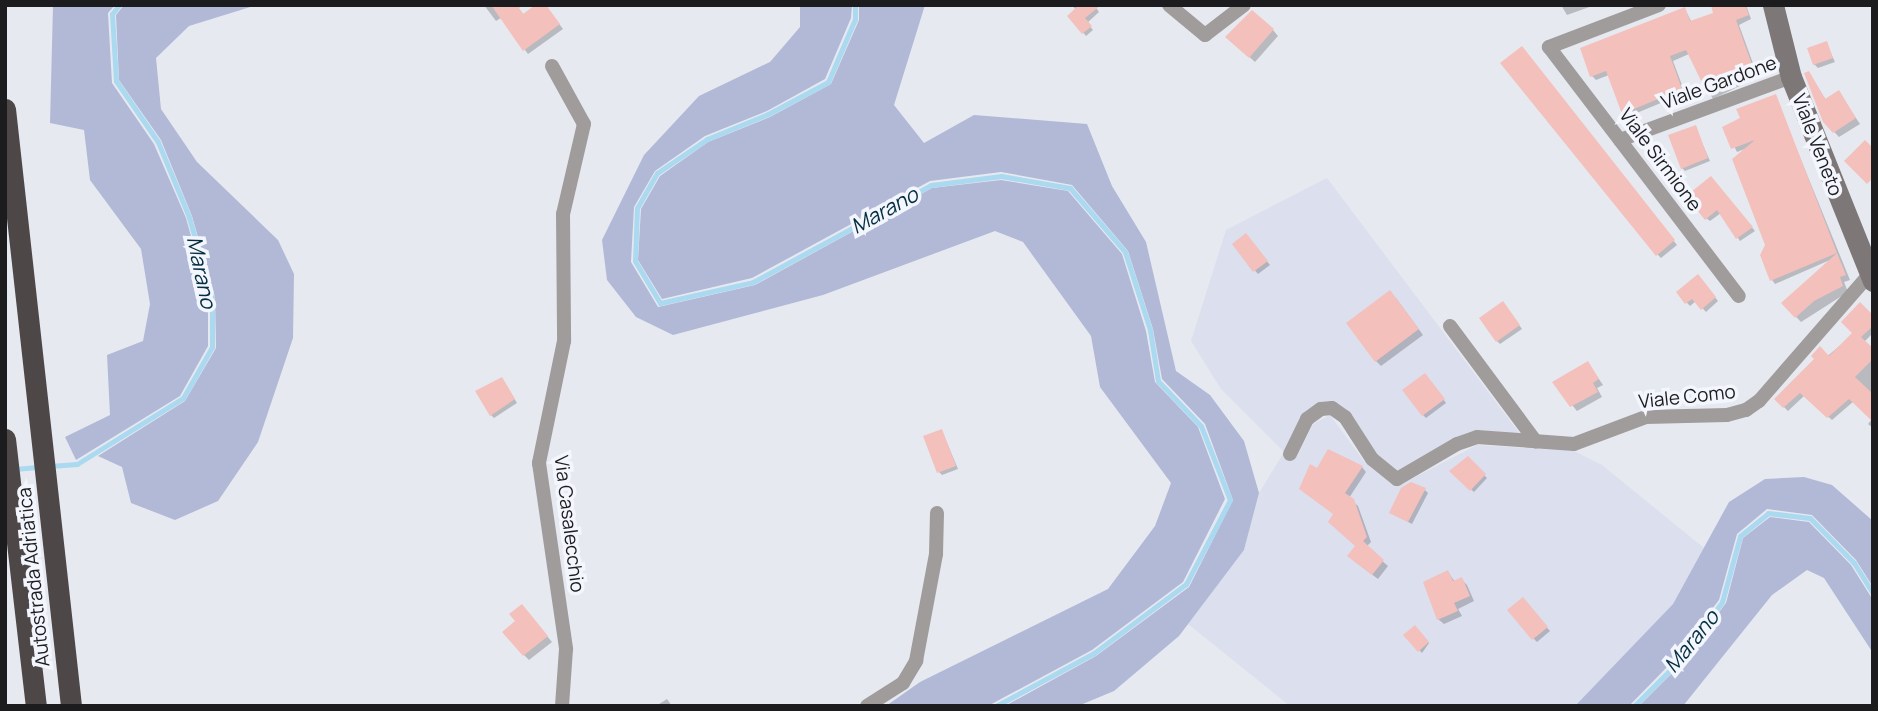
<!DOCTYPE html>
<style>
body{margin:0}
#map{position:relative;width:1878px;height:711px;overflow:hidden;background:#e7e9f0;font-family:Manrope,sans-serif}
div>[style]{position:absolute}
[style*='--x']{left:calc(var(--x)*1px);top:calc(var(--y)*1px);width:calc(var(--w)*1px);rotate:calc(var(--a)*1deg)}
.built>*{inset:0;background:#dcdfee}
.green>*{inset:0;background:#b2b9d7}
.shadow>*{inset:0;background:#0003}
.stream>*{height:5px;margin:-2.5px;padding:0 2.5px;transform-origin:2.5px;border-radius:2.5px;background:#aad9f0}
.building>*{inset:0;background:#f3c0bc}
.street>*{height:14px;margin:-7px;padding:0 7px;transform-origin:7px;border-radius:7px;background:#a09c9c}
.secondary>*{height:21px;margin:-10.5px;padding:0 10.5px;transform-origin:10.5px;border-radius:10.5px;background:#7d7778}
.highway>*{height:21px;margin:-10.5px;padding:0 10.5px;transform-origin:10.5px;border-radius:10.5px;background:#4e4748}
span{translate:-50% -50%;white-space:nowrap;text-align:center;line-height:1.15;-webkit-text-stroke:7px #f4f6fe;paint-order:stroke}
.street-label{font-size:19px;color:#1c1c1f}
.water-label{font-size:21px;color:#052f40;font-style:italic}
.frame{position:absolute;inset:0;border:7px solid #1c1c1f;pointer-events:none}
</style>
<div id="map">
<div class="built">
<i style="clip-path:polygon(1327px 178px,1520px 434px,1504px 434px,1398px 473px,1377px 455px,1350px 413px,1334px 401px,1318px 403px,1303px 415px,1284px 452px,1297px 457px,1313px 424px,1330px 415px,1366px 464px,1396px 487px,1477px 445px,1574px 451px,1602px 465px,1704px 548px,1673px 604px,1575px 706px,1290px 706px,1188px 624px,1244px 550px,1259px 493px,1284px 452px,1221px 389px,1191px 341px,1226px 230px)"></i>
</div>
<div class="green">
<i style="clip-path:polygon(53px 5px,115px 5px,108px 13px,112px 83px,154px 144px,186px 218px,208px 298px,208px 346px,180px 396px,76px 460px,65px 437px,110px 415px,107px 355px,143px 341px,150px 304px,141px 249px,90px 180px,84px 130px,50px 123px)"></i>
<i style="clip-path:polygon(124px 5px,257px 5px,189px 26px,156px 58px,161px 109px,197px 162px,278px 240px,294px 274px,293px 338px,258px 442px,218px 501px,175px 520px,131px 503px,122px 467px,98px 456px,185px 401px,216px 348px,215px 297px,192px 216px,161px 140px,119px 80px,116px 15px)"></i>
<i style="clip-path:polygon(800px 5px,852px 5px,851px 18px,825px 79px,767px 111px,705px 136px,655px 171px,634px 207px,631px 262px,658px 307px,755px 285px,932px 188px,1001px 180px,1068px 191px,1122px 254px,1146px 331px,1155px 382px,1198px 427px,1225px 499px,1183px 582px,1092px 650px,988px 706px,886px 706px,920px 682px,1108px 589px,1155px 526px,1171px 483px,1100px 387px,1091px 336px,1023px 242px,995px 231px,823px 295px,673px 335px,636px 317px,607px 280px,602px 240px,644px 155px,699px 96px,770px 62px,800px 27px)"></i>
<i style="clip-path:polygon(859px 5px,925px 5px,894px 105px,924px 143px,974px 115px,1087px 124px,1112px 186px,1146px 242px,1176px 371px,1210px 395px,1244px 441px,1259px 493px,1244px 550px,1179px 636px,1114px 691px,1078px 706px,1005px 706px,1096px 656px,1189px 587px,1233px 500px,1205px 424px,1162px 379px,1153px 329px,1128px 251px,1072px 185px,1001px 172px,930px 181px,752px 278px,662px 299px,638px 260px,641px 209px,660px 176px,708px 142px,770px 117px,831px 84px,859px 20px)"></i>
<i style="clip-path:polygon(1804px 477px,1832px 485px,1873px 521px,1873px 587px,1856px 560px,1812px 515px,1767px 509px,1737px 534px,1719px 600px,1668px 666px,1629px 706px,1575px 706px,1673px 604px,1729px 502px,1765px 479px)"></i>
<i style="clip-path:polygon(1770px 517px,1809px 522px,1851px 565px,1873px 600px,1873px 653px,1824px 578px,1807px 570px,1772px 595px,1683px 706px,1639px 706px,1674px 671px,1726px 603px,1743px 538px)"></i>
</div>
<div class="shadow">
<i style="clip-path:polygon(484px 5px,516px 5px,524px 15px,545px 5px,563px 29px,528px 54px,501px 18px,496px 21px)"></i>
<i style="clip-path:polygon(1072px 5px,1094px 5px,1099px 12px,1087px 23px,1093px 30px,1086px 36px,1069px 16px,1076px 10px)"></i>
<i style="clip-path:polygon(1561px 5px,1595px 5px,1567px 15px)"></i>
<i style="clip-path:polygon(1712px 5px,1746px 5px,1751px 19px,1739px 25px,1758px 77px,1713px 99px,1689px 54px,1673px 61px,1685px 93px,1627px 117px,1609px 75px,1596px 80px,1592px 76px,1685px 9px,1692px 23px,1716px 14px)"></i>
<i style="clip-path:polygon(1273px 30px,1278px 36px,1255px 62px,1233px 42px)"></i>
<i style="clip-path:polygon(1826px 43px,1835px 62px,1818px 68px,1814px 64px)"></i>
<i style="clip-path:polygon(1525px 52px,1677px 245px,1661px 258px,1657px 254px)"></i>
<i style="clip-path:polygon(1809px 73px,1826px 100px,1839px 93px,1860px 124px,1839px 137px,1825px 122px)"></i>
<i style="clip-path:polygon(1775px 96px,1850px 280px,1844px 282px,1848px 292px,1801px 322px,1783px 303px,1830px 260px,1775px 284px,1772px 280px,1762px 255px,1766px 245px,1747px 148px,1737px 152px,1725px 128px)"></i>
<i style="clip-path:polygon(1695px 127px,1710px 161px,1685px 171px,1682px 168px)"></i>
<i style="clip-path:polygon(1714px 181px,1755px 231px,1740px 241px,1721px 213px,1710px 221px,1706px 218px)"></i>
<i style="clip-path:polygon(1249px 239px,1270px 265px,1258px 274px,1234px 245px)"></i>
<i style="clip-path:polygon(1701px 280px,1718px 301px,1706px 312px,1696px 301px,1690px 306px,1678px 293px)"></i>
<i style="clip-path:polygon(1396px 298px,1423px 335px,1381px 366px,1376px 361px)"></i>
<i style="clip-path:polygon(1506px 307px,1522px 329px,1500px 344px,1497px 341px)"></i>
<i style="clip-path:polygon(1873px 318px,1873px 333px,1864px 342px,1873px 351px,1873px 428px,1868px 424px,1872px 419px,1854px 401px,1832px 420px,1804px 396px,1788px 411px,1776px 399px)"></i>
<i style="clip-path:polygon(1588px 363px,1603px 385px,1597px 388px,1602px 397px,1577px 411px,1572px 405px)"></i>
<i style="clip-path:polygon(1428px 378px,1446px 403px,1426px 418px,1423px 415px)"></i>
<i style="clip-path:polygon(505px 383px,517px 403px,494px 418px,491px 415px)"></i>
<i style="clip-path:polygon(942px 431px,958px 469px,942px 475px,939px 472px)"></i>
<i style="clip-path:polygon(1468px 459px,1487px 478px,1474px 492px,1452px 471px)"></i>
<i style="clip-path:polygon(1362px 467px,1366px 472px,1349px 498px,1358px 506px,1371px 542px,1366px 547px,1388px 566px,1378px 579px,1354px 561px,1357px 546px,1335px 515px,1318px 470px)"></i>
<i style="clip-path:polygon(1425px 490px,1428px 493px,1412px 524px,1391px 513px)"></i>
<i style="clip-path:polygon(1448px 572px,1455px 582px,1461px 579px,1467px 585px,1474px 601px,1458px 609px,1462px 616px,1444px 624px,1438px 619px)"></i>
<i style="clip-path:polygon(1522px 600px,1550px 631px,1537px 642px,1534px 639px)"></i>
<i style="clip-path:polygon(527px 612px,552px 642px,529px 660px,524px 655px)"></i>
<i style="clip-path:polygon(1415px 627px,1429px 643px,1422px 653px,1406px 635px)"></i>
<i style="clip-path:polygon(667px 699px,672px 706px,656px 706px)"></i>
</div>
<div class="stream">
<i style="--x:855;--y:5;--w:14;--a:90"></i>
<i style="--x:855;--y:19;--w:69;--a:113.2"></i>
<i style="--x:828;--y:82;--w:68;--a:151.9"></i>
<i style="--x:768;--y:114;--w:66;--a:157.7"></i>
<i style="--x:707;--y:139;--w:60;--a:145.8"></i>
<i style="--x:657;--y:173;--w:40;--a:119.7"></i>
<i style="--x:637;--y:208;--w:53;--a:92.2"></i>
<i style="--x:635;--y:261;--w:49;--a:59.2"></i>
<i style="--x:660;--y:303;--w:95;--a:-12.7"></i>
<i style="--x:753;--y:282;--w:203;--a:-28.6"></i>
<i style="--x:931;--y:185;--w:71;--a:-7.3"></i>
<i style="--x:1001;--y:176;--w:70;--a:9.9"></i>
<i style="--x:1070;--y:188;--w:84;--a:49.3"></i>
<i style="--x:1125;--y:252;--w:82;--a:72.2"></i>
<i style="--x:1150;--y:330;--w:52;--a:81.1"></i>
<i style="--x:1158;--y:381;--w:62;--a:46.3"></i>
<i style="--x:1201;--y:426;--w:79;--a:68.6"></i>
<i style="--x:1230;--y:500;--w:95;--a:117.6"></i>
<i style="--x:1186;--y:584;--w:115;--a:143.1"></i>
<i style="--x:1094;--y:653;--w:111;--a:151.6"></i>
<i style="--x:50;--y:466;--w:27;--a:-4"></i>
<i style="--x:77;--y:464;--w:125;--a:-31.9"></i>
<i style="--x:183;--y:398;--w:59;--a:-60.4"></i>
<i style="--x:212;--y:347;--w:49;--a:-90"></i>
<i style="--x:212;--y:298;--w:84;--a:-105.9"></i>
<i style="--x:189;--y:217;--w:81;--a:-112.5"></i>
<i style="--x:158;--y:142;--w:74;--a:-124.5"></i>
<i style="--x:116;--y:81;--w:67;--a:-93.4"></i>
<i style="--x:112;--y:14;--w:11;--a:-52"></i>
<i style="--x:15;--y:469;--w:25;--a:-5"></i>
<i style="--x:1634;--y:706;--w:52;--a:-45"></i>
<i style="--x:1671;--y:669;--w:84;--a:-52.7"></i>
<i style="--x:1722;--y:602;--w:68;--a:-74.7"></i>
<i style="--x:1740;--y:536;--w:36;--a:-39"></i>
<i style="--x:1768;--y:513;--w:42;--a:6.8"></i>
<i style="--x:1810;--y:518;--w:63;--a:45.6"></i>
<i style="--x:1854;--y:563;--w:36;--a:58"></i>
</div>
<div class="building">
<i style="clip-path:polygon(491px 5px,524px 5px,519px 8px,523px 14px,535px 5px,546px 5px,560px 24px,523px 51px)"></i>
<i style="clip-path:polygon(1079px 5px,1101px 5px,1085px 18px,1092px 26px,1082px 34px,1067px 16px)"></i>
<i style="clip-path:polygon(1711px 5px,1745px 5px,1749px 15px,1736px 20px,1755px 73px,1708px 95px,1686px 50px,1670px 56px,1682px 89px,1622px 114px,1606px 71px,1590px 77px,1580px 48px,1685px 7px,1690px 21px,1713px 13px)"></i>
<i style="clip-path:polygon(1252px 10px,1274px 29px,1249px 58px,1225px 37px)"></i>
<i style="clip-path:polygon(1827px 41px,1833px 58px,1813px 65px,1807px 48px)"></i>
<i style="clip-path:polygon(1522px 46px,1675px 240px,1656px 256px,1500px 63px)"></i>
<i style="clip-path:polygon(1809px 71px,1825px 99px,1839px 90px,1856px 118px,1833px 133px,1823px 122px,1804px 73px)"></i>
<i style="clip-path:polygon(1776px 94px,1837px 253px,1770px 281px,1760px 255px,1765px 245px,1732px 159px,1755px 140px,1731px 149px,1722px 127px,1740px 118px,1736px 109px)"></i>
<i style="clip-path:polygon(1696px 125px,1708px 158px,1681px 169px,1668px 135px)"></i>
<i style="clip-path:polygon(1865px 140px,1873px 148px,1873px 178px,1867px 184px,1844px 161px)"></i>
<i style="clip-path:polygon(1711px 176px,1753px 227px,1736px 239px,1717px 210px,1705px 220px,1686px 196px)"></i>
<i style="clip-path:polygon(1246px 233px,1268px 261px,1253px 272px,1232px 244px)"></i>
<i style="clip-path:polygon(1837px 253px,1846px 275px,1840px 277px,1843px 286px,1814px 301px,1795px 318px,1781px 303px)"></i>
<i style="clip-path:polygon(1698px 274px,1716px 297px,1701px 310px,1692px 299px,1685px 304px,1676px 292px)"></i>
<i style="clip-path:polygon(1390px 290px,1419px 329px,1375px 362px,1346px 323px)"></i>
<i style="clip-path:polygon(1503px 301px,1520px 325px,1496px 342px,1479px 318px)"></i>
<i style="clip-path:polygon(1860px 302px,1873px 315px,1873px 326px,1861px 337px,1873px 348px,1873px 359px,1855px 377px,1873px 394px,1873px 422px,1849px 399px,1827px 418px,1800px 393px,1783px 408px,1774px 399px,1814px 359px,1811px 356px,1820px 346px,1829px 356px,1852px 333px,1841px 322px)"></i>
<i style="clip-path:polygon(1588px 361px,1599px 379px,1593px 383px,1598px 392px,1570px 407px,1552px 382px)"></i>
<i style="clip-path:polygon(1425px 373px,1445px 399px,1422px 416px,1402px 390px)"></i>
<i style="clip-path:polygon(502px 377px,515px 399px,490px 416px,475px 391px)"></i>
<i style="clip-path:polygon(942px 429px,956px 466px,937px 473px,923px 436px)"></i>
<i style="clip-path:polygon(1328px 449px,1363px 466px,1345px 493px,1354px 499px,1367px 537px,1363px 541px,1384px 560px,1372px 575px,1347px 556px,1355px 546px,1328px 522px,1333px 514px,1299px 489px,1310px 464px,1317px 468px)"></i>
<i style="clip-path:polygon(1468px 456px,1486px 474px,1470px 491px,1449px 471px)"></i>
<i style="clip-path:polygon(1411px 482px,1426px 488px,1408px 522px,1389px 513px,1401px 488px)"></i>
<i style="clip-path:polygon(1448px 570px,1453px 581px,1462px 577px,1470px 596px,1454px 603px,1458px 611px,1437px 620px,1423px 582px)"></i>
<i style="clip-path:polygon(1523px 597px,1548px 627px,1532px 640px,1507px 610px)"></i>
<i style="clip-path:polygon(522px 604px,548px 636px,523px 656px,502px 632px,515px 621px,509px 614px)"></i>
<i style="clip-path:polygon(1415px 625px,1429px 642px,1418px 652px,1403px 635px)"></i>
</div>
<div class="street">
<i style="--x:1169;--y:5;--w:47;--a:39.8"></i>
<i style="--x:1205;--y:35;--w:49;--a:-37.6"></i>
<i style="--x:1659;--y:5;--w:118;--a:159.1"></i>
<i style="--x:1549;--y:47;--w:313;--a:52.7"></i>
<i style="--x:552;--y:66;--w:66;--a:61.1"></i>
<i style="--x:584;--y:124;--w:92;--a:103.1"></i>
<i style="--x:563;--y:214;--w:127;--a:89.5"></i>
<i style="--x:564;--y:341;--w:125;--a:101.6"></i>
<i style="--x:539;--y:463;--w:188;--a:81.7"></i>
<i style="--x:566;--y:649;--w:57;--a:94"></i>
<i style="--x:1620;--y:140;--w:182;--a:-20.2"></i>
<i style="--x:1450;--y:326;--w:144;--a:53.4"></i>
<i style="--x:1290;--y:454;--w:39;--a:-64"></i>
<i style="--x:1307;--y:419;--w:17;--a:-36"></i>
<i style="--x:1321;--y:409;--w:11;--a:-5"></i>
<i style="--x:1332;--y:408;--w:16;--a:35"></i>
<i style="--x:1345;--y:417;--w:50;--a:57.3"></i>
<i style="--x:1372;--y:459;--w:32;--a:39"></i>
<i style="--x:1397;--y:479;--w:69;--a:-30.3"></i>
<i style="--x:1457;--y:444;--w:21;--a:-19"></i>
<i style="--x:1477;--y:437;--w:97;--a:4.1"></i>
<i style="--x:1574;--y:444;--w:77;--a:-20.6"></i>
<i style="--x:1646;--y:417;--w:81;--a:-1.4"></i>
<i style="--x:1727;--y:415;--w:20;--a:-15"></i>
<i style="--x:1746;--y:410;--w:16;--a:-35"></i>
<i style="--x:1759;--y:401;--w:167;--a:-48.9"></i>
<i style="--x:867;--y:706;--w:43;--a:-32.6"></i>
<i style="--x:903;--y:683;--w:26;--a:-59"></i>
<i style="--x:916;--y:661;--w:109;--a:-79.4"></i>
<i style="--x:936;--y:554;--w:41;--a:-88.6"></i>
</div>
<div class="secondary">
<i style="--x:1773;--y:5;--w:74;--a:76"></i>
<i style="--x:1791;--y:77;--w:220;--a:68.1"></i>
</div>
<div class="highway">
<i style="--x:5;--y:109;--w:601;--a:83.69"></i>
<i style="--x:5;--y:439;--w:269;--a:83.4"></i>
</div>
<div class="street-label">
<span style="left:1719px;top:83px;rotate:-20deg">Viale Gardone</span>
<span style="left:1817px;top:145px;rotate:69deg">Viale Veneto</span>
<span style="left:1660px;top:160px;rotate:53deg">Viale Sirmione</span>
<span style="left:1687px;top:397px;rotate:-6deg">Viale Como</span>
<span style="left:569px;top:524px;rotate:83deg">Via Casalecchio</span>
<span style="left:34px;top:577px;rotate:-96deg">Autostrada Adriatica</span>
</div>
<div class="water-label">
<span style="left:884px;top:210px;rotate:-29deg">Marano</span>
<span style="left:202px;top:272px;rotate:78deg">Marano</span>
<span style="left:1691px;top:641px;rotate:-51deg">Marano</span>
</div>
<div class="frame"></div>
</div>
